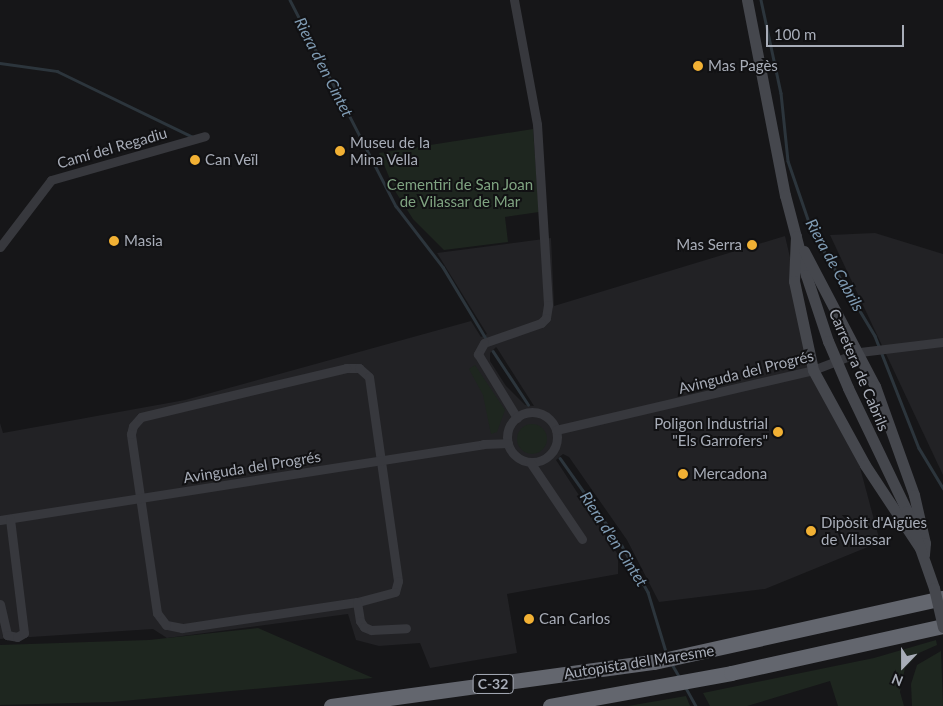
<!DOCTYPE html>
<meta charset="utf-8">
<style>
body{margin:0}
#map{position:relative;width:943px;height:706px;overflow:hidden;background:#161618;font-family:Lato,sans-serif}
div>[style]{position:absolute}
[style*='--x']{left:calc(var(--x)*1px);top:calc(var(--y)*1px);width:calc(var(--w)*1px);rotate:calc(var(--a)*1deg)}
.built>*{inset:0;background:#222225}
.green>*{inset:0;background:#1e261f}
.round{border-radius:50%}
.stream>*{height:2.5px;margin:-1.25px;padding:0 1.25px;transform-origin:1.25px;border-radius:1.25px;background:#2c353c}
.street>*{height:9px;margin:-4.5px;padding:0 4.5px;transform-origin:4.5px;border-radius:4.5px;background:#37383d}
.street>.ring{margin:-4.5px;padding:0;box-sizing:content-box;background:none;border:9px solid #37383d;border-radius:50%}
.secondary>*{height:11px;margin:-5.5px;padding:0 5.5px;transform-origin:5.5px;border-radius:5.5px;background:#45474d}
.highway>*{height:15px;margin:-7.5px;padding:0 7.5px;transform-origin:7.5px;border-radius:7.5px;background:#63666e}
.secondary-bridge>*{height:11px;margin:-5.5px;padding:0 5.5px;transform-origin:5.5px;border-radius:5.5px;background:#45474d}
.dots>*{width:14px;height:14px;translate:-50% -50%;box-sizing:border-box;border:2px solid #111113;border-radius:50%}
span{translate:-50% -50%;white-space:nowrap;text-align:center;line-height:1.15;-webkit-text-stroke:4px #111113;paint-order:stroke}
.shield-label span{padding:1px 4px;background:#111113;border:1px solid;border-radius:4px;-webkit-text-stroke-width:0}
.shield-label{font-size:14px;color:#a8adb8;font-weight:700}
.poi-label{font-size:15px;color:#a8adb8}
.left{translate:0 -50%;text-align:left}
.right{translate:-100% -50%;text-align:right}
.street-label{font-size:15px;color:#a8adb8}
.park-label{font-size:15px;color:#7fa381}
.water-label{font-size:16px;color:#7f9bb3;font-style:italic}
.north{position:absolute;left:878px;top:641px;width:50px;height:50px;-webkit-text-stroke:4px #111113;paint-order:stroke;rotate:202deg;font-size:14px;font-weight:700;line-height:20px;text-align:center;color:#a8adb8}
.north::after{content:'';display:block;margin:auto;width:18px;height:22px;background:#a8adb8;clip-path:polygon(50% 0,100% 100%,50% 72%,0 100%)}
.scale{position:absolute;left:766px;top:25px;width:138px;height:22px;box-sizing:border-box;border:2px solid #a8adb8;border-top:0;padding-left:6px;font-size:15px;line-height:18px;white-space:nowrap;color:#a8adb8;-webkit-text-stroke:4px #111113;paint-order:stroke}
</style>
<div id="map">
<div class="built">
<i style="clip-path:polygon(875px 233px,943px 254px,943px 475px,830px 235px)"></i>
<i style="clip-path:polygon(evenodd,785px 236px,814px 359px,858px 460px,880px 542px,765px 589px,659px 602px,627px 540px,569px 457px,563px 454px,556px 460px,618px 555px,618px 574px,507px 594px,517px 653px,430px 668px,420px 643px,379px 646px,356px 640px,348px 614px,167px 638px,153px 629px,0 639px,0 423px,3px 433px,185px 400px,471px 321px,481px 337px,487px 334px,437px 253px,551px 238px,554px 306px,785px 236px,496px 347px,497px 348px,534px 406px,525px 405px,506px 386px,490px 361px,490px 353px,496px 347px)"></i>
</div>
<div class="green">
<i style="clip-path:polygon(533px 129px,539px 212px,505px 217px,508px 242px,444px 250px,413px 219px,395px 191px,379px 153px)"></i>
<i style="clip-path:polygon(475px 365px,505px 410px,497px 432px,491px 434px,483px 395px,469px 369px)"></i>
<i class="round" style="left:517px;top:424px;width:30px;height:30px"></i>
<i style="clip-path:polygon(258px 628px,373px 678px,112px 702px,0 705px,0 645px,149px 640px)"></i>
<i style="clip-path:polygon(936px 640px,937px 645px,919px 653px,905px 668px,900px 692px,904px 706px,838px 706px,830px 681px,747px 706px,710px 706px,703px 693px,874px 658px)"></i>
<i style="clip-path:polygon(941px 651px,943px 706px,912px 706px,911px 684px,917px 665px)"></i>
<i style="clip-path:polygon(686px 696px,690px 706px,628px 706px)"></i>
</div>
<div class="stream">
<i style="--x:290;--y:0;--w:232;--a:62.8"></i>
<i style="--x:396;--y:206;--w:77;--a:52.4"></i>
<i style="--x:443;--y:267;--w:82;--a:59"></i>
<i style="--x:761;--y:0;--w:95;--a:77.9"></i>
<i style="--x:781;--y:93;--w:68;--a:84.1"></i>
<i style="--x:788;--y:161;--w:74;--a:71.1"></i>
<i style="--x:812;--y:231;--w:122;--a:59"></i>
<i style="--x:875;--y:336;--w:120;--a:68.6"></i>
<i style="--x:919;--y:448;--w:47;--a:59"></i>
<i style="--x:0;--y:63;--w:58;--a:8"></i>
<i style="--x:57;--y:71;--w:151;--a:25.9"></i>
<i style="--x:493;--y:351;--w:64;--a:56.6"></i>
<i style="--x:560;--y:458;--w:108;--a:54.8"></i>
<i style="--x:622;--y:546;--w:53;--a:60.5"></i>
<i style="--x:648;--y:592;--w:66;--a:73.2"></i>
<i style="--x:672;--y:664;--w:14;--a:60"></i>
<i style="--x:686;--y:688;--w:21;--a:61"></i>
</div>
<div class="street">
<i style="--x:514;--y:0;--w:126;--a:79.5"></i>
<i style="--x:537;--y:124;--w:181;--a:86.5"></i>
<i style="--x:548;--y:305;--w:13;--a:99"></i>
<i style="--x:546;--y:318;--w:7;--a:135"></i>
<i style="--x:541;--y:323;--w:60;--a:160.7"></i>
<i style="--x:484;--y:343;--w:13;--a:119"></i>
<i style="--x:478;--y:354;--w:75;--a:58.6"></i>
<i style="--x:0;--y:247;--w:84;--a:-52.7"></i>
<i style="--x:51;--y:180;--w:160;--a:-15.9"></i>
<i style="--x:346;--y:368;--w:13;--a:0"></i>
<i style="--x:359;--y:368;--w:13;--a:42"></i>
<i style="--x:369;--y:377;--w:206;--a:81.9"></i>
<i style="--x:398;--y:581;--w:11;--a:105"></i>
<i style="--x:395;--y:592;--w:39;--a:165"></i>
<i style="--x:357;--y:602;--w:177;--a:171.5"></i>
<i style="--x:182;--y:628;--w:16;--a:-169"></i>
<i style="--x:166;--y:625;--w:15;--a:-127"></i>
<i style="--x:157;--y:613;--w:181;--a:-98.3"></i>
<i style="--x:131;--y:434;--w:8;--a:-76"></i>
<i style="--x:133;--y:426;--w:12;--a:-48"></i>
<i style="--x:141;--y:417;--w:211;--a:-13.4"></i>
<i class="ring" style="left:507px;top:412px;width:41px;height:41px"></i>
<i style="--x:556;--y:430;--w:264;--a:-13.1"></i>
<i style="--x:813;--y:370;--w:50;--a:-21"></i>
<i style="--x:860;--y:352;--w:84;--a:-6.9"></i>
<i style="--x:530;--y:462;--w:93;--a:56"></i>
<i style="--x:0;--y:520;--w:489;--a:-8.9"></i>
<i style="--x:483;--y:444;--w:25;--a:-2"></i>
<i style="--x:357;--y:602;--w:19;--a:81"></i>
<i style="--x:360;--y:621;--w:7;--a:56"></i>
<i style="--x:364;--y:627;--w:8;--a:23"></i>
<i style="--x:371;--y:630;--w:35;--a:-3"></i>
<i style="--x:0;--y:604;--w:32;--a:77"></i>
<i style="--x:7;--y:635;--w:10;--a:11"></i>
<i style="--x:17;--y:637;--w:8;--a:-30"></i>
<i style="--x:24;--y:633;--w:115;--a:-97"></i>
</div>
<div class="secondary">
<i style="--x:747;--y:0;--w:199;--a:79"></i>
<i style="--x:785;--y:195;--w:83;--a:75.3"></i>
<i style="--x:806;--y:275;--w:70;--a:71.6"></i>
<i style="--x:796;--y:236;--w:45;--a:92.5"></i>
<i style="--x:794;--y:281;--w:91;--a:77.9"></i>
<i style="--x:813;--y:370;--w:108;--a:61.3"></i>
<i style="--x:865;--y:465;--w:107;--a:56.5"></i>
<i style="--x:804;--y:251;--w:153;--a:62.3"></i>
<i style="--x:875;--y:386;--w:116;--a:70.3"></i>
<i style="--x:914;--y:495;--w:49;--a:77.1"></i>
<i style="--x:925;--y:543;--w:11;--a:95"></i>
<i style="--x:848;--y:388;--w:136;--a:64.4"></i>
<i style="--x:907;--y:511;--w:82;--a:70.7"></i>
</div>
<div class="highway">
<i style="--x:331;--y:706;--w:326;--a:-7.8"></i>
<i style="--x:654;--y:662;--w:296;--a:-12.5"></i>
<i style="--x:550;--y:706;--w:184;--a:-10.3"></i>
<i style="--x:731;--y:673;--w:217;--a:-12.5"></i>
</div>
<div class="secondary-bridge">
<i style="--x:828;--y:341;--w:51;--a:66.9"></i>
<i style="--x:934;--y:588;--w:40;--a:77"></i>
</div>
<div class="dots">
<i style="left:698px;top:66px;background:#f2b134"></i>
<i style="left:340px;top:151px;background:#f2b134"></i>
<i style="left:195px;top:160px;background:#f2b134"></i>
<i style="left:114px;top:241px;background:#f2b134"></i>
<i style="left:752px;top:245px;background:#f2b134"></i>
<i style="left:778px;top:432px;background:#f2b134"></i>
<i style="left:683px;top:474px;background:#f2b134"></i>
<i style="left:811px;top:531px;background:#f2b134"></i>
<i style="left:529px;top:619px;background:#f2b134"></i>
</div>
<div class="shield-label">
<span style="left:493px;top:684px">C-32</span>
</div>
<div class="poi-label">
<span class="left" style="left:708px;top:66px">Mas Pagès</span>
<span class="left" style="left:350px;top:151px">Museu de la<br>Mina Vella</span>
<span class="left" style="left:205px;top:160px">Can Veïl</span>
<span class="left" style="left:124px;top:241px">Masia</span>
<span class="right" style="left:742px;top:245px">Mas Serra</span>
<span class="right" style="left:768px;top:432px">Poligon Industrial<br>"Els Garrofers"</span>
<span class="left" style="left:693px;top:474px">Mercadona</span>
<span class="left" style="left:821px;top:531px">Dipòsit d'Aigües<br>de Vilassar</span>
<span class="left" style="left:539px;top:619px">Can Carlos</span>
</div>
<div class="street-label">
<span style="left:112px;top:148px;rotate:-16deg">Camí del Regadiu</span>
<span style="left:859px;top:370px;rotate:67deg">Carretera de Cabrils</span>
<span style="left:746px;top:372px;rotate:-14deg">Avinguda del Progrés</span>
<span style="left:252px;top:467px;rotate:-9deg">Avinguda del Progrés</span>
<span style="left:639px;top:662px;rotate:-9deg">Autopista del Maresme</span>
</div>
<div class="park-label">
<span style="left:460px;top:193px">Cementiri de San Joan<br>de Vilassar de Mar</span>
</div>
<div class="water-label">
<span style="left:324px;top:67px;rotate:63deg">Riera d'en Cintet</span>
<span style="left:835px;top:265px;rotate:61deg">Riera de Cabrils</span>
<span style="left:614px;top:539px;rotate:57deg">Riera d'en Cintet</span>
</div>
<div class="north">N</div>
<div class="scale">100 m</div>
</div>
